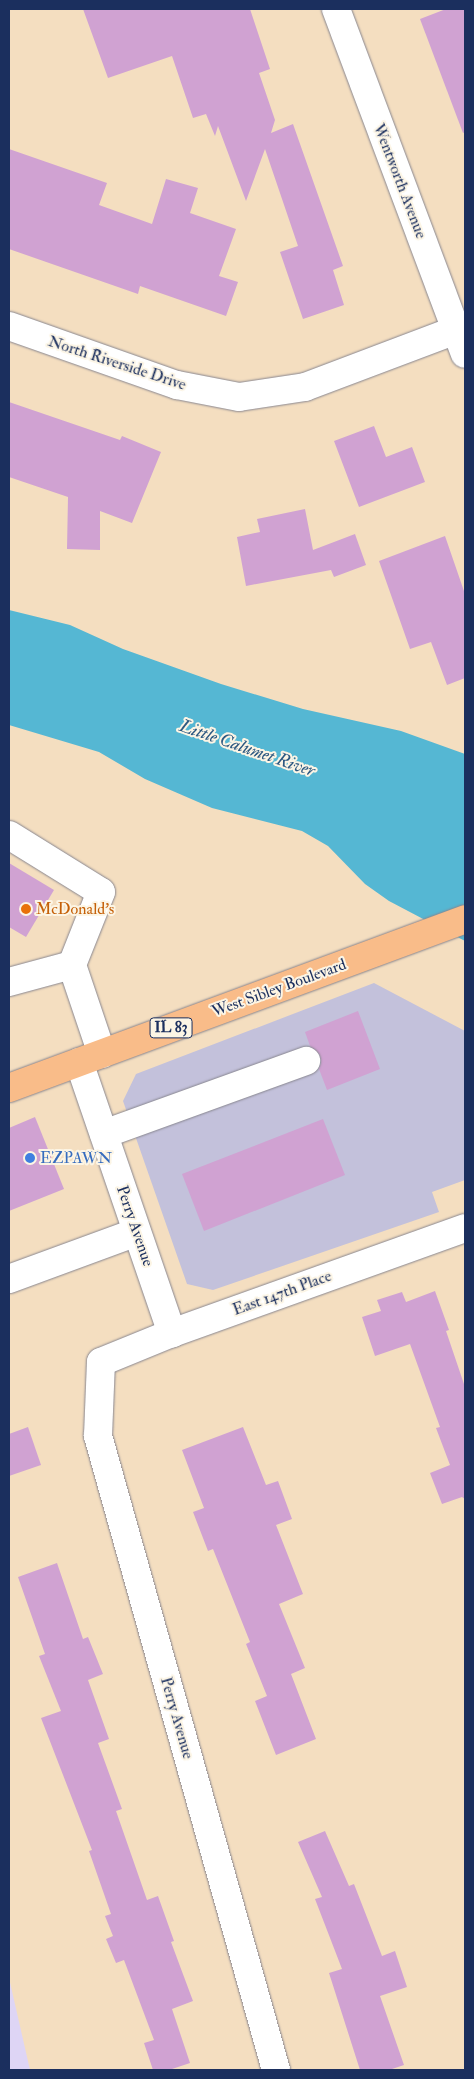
<!DOCTYPE html>
<style>
body{margin:0}
#map{position:relative;width:474px;height:2079px;overflow:hidden;background:#f4dec0;font-family:"IM FELL Double Pica",serif}
div>[style]{position:absolute}
[style*='--x']{left:calc(var(--x)*1px);top:calc(var(--y)*1px);width:calc(var(--w)*1px);rotate:calc(var(--a)*1deg)}
.built>*{inset:0;background:#ded5f5}
.industrial>*{inset:0;background:#c3c1db}
.water>*{inset:0;background:#55b7d3}
.building>*{inset:0;background:#d0a2d2}
.roads{filter:drop-shadow(0 0 1px #88868f) drop-shadow(0 0 1px #88868f)}
.minor>*{height:28px;margin:-14px;padding:0 14px;transform-origin:14px;border-radius:14px;background:#fff}
.major>*{height:28px;margin:-14px;padding:0 14px;transform-origin:14px;border-radius:14px;background:#f9bc89}
.dots>*{width:14px;height:14px;translate:-50% -50%;box-sizing:border-box;border:2px solid #fcf5e5;border-radius:50%}
span{translate:-50% -50%;white-space:nowrap;text-align:center;line-height:1.15;-webkit-text-stroke:4px #fcf5e5;paint-order:stroke}
.shield-label span{padding:1px 4px;background:#fcf5e5;border:1px solid;border-radius:4px;-webkit-text-stroke-width:0}
.shield-label{font-size:15px;color:#1b2f5e;font-weight:700}
.street-label{font-size:16px;color:#1b2f5e}
.food-label{font-size:16px;color:#c56008}
.left{translate:0 -50%;text-align:left}
.shop-label{font-size:16px;color:#366cbe}
.water-label{font-size:18px;color:#2c5881;font-style:italic}
.frame{position:absolute;inset:0;border:10px solid #1b2f5e;pointer-events:none}
</style>
<div id="map">
<div class="built">
<i style="clip-path:polygon(9px 1978px,30px 2070px,9px 2070px)"></i>
</div>
<div class="industrial">
<i style="clip-path:polygon(374px 983px,465px 1031px,465px 1180px,432px 1192px,439px 1212px,213px 1290px,187px 1284px,123px 1101px,136px 1074px)"></i>
</div>
<div class="water">
<i style="clip-path:polygon(9px 610px,70px 625px,123px 649px,221px 684px,303px 709px,401px 731px,465px 754px,465px 941px,389px 901px,365px 884px,328px 846px,302px 831px,212px 808px,145px 779px,99px 752px,9px 725px)"></i>
</div>
<div class="building">
<i style="clip-path:polygon(83px 9px,250px 9px,270px 69px,259px 73px,275px 120px,271px 133px,293px 124px,343px 266px,333px 270px,344px 305px,303px 319px,280px 252px,298px 246px,265px 149px,246px 201px,218px 126px,215px 136px,206px 114px,193px 118px,172px 56px,108px 78px)"></i>
<i style="clip-path:polygon(446px 9px,465px 9px,465px 132px,463px 133px,420px 19px)"></i>
<i style="clip-path:polygon(9px 149px,107px 183px,99px 205px,152px 224px,166px 179px,198px 188px,190px 213px,236px 229px,219px 276px,238px 282px,226px 316px,140px 286px,138px 294px,9px 249px)"></i>
<i style="clip-path:polygon(9px 402px,120px 440px,122px 436px,161px 452px,132px 523px,100px 511px,100px 550px,67px 549px,68px 497px,9px 477px)"></i>
<i style="clip-path:polygon(374px 426px,386px 457px,412px 447px,425px 482px,359px 507px,334px 441px)"></i>
<i style="clip-path:polygon(305px 509px,313px 550px,355px 534px,366px 565px,334px 577px,331px 570px,246px 586px,237px 537px,260px 532px,257px 519px)"></i>
<i style="clip-path:polygon(445px 536px,465px 594px,465px 678px,447px 685px,431px 642px,410px 649px,379px 561px)"></i>
<i style="clip-path:polygon(9px 863px,54px 890px,26px 937px,9px 927px)"></i>
<i style="clip-path:polygon(358px 1011px,380px 1069px,327px 1090px,319px 1069px,321px 1063px,320px 1055px,310px 1046px,305px 1032px)"></i>
<i style="clip-path:polygon(35px 1117px,64px 1189px,9px 1211px,9px 1128px)"></i>
<i style="clip-path:polygon(323px 1119px,345px 1175px,204px 1231px,182px 1174px)"></i>
<i style="clip-path:polygon(435px 1291px,449px 1330px,446px 1331px,465px 1387px,465px 1499px,462px 1497px,442px 1504px,430px 1473px,450px 1465px,436px 1428px,440px 1427px,410px 1344px,375px 1356px,362px 1317px,381px 1311px,377px 1300px,402px 1292px,406px 1302px)"></i>
<i style="clip-path:polygon(28px 1427px,41px 1465px,9px 1476px,9px 1434px)"></i>
<i style="clip-path:polygon(243px 1427px,266px 1485px,278px 1481px,292px 1519px,276px 1525px,303px 1594px,279px 1604px,305px 1668px,291px 1674px,316px 1739px,276px 1755px,255px 1701px,267px 1696px,246px 1644px,250px 1642px,213px 1549px,208px 1551px,193px 1512px,204px 1508px,182px 1450px)"></i>
<i style="clip-path:polygon(57px 1563px,83px 1639px,88px 1637px,103px 1674px,88px 1680px,109px 1739px,98px 1743px,122px 1809px,116px 1811px,147px 1900px,158px 1896px,174px 1941px,171px 1942px,193px 2001px,172px 2009px,190px 2063px,169px 2070px,153px 2070px,144px 2043px,154px 2040px,124px 1960px,116px 1963px,106px 1939px,113px 1936px,105px 1916px,111px 1914px,89px 1851px,92px 1850px,41px 1718px,61px 1711px,39px 1656px,45px 1654px,18px 1577px)"></i>
<i style="clip-path:polygon(325px 1831px,349px 1886px,354px 1884px,382px 1956px,395px 1951px,407px 1987px,380px 1996px,404px 2065px,389px 2070px,360px 2070px,329px 1973px,342px 1969px,315px 1899px,322px 1897px,298px 1842px)"></i>
</div>
<div class="roads">
<div class="minor">
<i style="--x:336;--y:9;--w:368;--a:69.5"></i>
<i style="--x:9;--y:326;--w:178;--a:19.4"></i>
<i style="--x:177;--y:385;--w:63;--a:11"></i>
<i style="--x:239;--y:397;--w:67;--a:-8.6"></i>
<i style="--x:305;--y:387;--w:161;--a:-20.7"></i>
<i style="--x:9;--y:835;--w:108;--a:31.8"></i>
<i style="--x:101;--y:892;--w:79;--a:111.7"></i>
<i style="--x:72;--y:965;--w:94;--a:71.4"></i>
<i style="--x:9;--y:982;--w:65;--a:-15.1"></i>
<i style="--x:79;--y:1062;--w:287;--a:71.1"></i>
<i style="--x:104;--y:1134;--w:215;--a:-19.9"></i>
<i style="--x:9;--y:1279;--w:136;--a:-20.2"></i>
<i style="--x:276;--y:2070;--w:659;--a:-105.68"></i>
<i style="--x:98;--y:1436;--w:74;--a:-87.7"></i>
<i style="--x:101;--y:1362;--w:77;--a:-22.2"></i>
<i style="--x:172;--y:1333;--w:311;--a:-19.7"></i>
</div>
<div class="major">
<i style="--x:9;--y:1088;--w:486;--a:-20.3"></i>
</div>
</div>
<div class="dots">
<i style="left:26px;top:909px;background:#e8710a"></i>
<i style="left:30px;top:1158px;background:#3f7fe0"></i>
</div>
<div class="shield-label">
<span style="left:171px;top:1028px">IL 83</span>
</div>
<div class="street-label">
<span style="left:400px;top:181px;rotate:69deg">Wentworth Avenue</span>
<span style="left:117px;top:363px;rotate:18deg">North Riverside Drive</span>
<span style="left:279px;top:988px;rotate:-20deg">West Sibley Boulevard</span>
<span style="left:135px;top:1226px;rotate:71deg">Perry Avenue</span>
<span style="left:282px;top:1293px;rotate:-20deg">East 147th Place</span>
<span style="left:177px;top:1718px;rotate:74deg">Perry Avenue</span>
</div>
<div class="food-label">
<span class="left" style="left:36px;top:909px">McDonald's</span>
</div>
<div class="shop-label">
<span class="left" style="left:40px;top:1158px">EZPAWN</span>
</div>
<div class="water-label">
<span style="left:247px;top:749px;rotate:19deg">Little Calumet River</span>
</div>
<div class="frame"></div>
</div>
